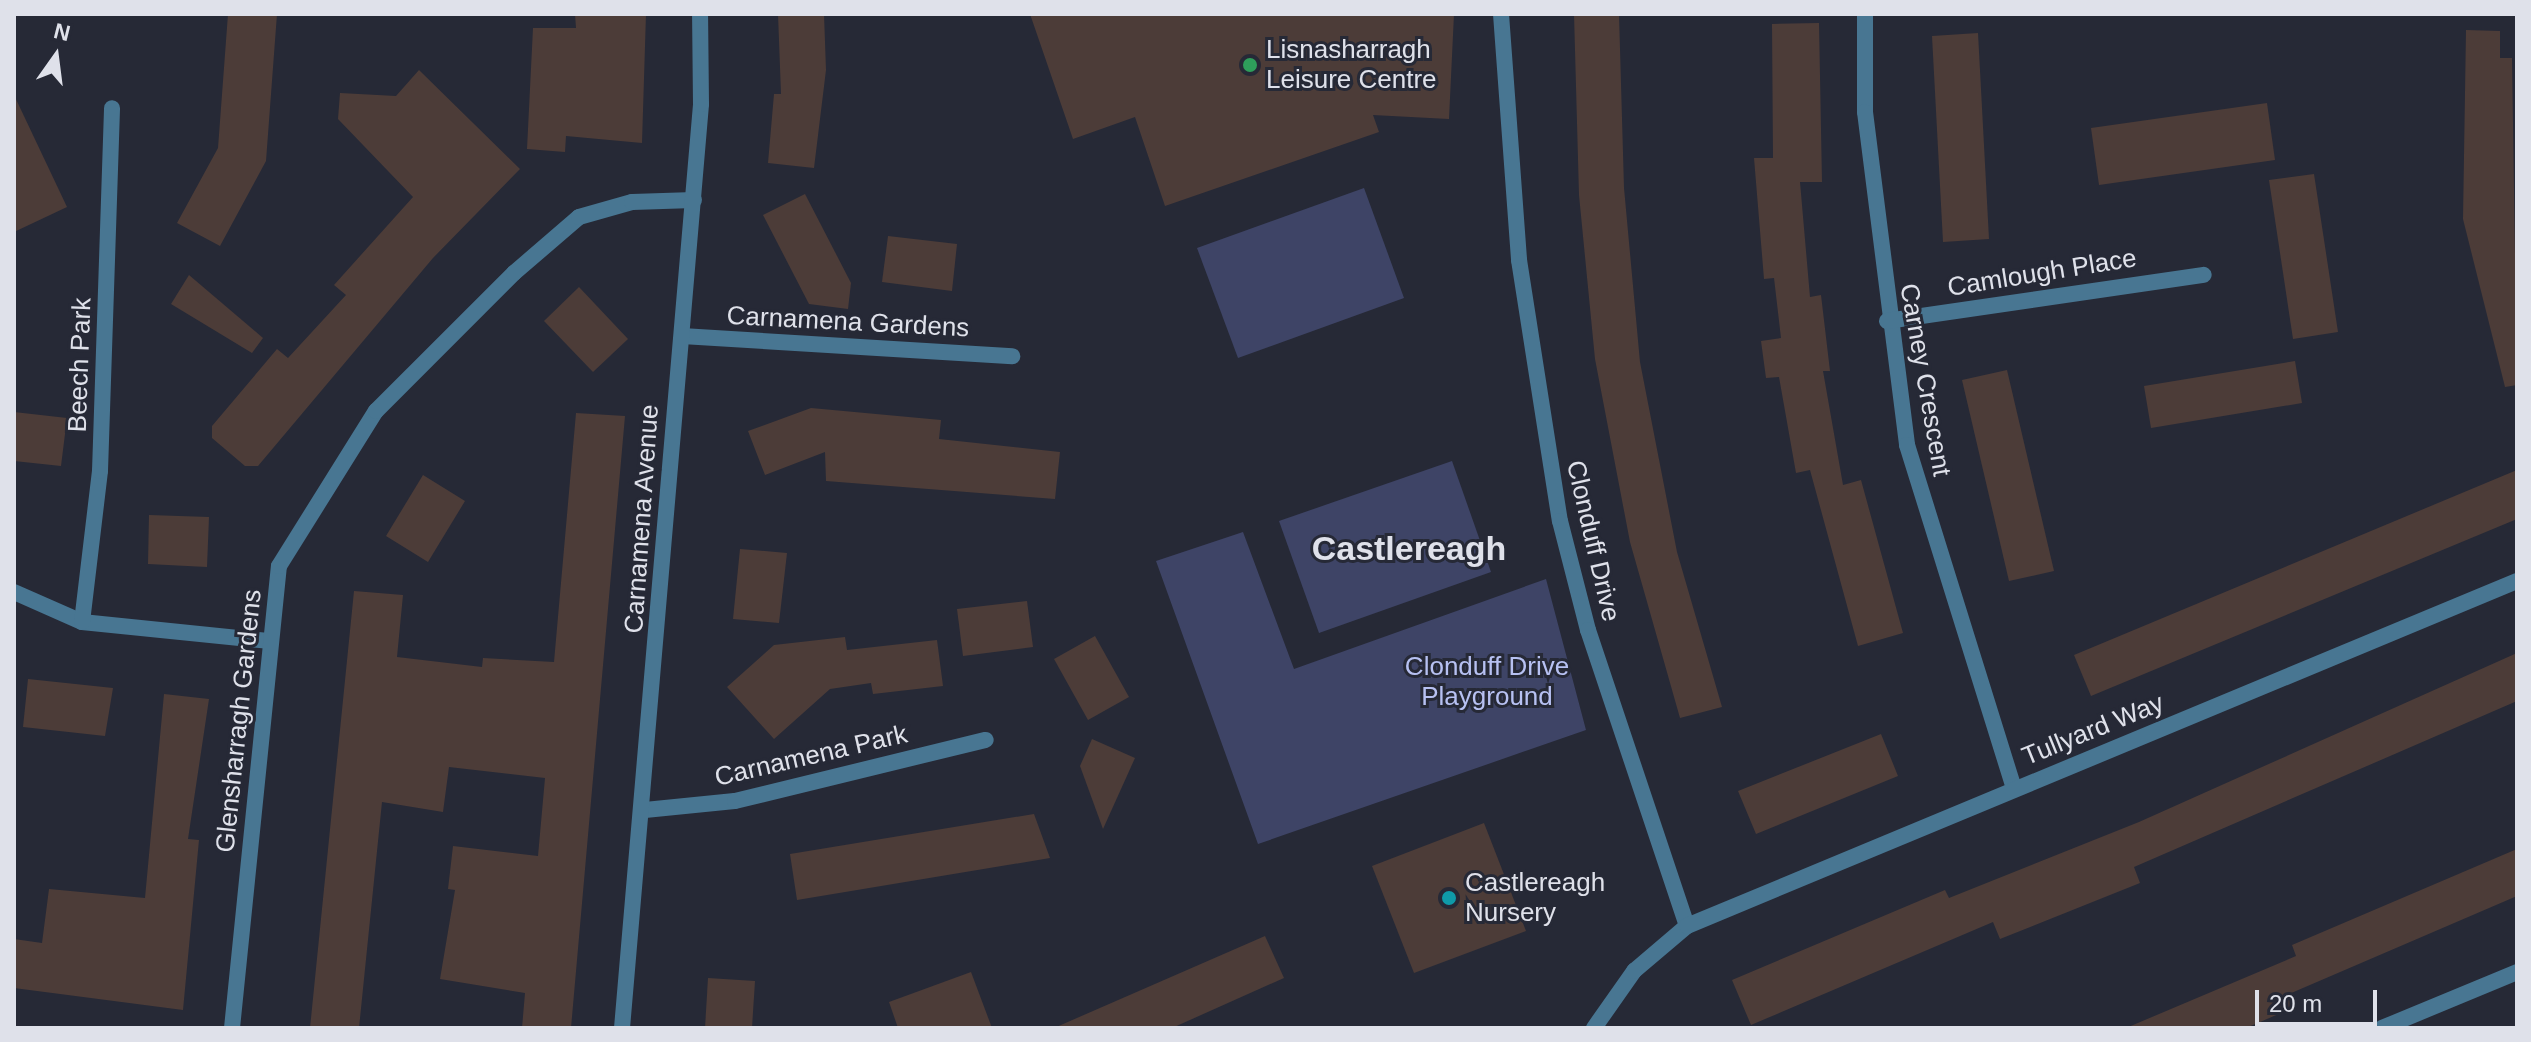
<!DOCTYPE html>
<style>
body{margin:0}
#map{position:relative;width:2531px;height:1042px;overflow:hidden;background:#262936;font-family:Arial,sans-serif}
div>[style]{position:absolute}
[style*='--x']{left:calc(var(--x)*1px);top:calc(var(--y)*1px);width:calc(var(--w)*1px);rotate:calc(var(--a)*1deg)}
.green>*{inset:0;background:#3e4466}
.building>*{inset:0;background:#4c3c38}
.minor>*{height:16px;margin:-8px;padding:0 8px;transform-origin:8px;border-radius:8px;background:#487692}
.dots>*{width:22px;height:22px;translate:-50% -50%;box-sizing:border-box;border:4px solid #262936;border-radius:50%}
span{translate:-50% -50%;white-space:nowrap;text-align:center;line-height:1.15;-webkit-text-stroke:6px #262936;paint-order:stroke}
.poi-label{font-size:26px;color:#dfe1ea}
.left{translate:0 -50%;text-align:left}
.street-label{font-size:26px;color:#dfe1ea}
.park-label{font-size:26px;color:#b7c1f2}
.district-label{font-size:34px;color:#dfe1ea;font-weight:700}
.frame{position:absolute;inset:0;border:16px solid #dfe1ea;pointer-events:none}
.north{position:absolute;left:16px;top:16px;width:80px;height:80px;-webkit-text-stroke:6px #262936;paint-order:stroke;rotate:14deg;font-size:22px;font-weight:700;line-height:32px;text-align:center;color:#dfe1ea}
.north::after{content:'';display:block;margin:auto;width:28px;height:36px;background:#dfe1ea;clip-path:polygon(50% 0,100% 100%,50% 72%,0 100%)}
.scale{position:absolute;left:2255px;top:990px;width:122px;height:36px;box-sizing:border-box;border:4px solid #dfe1ea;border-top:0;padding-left:10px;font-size:24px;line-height:28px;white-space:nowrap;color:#dfe1ea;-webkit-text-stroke:6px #262936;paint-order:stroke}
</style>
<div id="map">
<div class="green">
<i style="clip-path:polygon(1364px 188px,1404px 298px,1238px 358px,1197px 248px)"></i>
<i style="clip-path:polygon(1452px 461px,1491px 572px,1319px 633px,1279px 521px)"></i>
<i style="clip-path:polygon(1243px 532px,1294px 669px,1546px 579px,1586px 730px,1258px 844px,1156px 561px)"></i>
</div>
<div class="building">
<i style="clip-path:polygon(228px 14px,277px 14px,266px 161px,220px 246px,177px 223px,218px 148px)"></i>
<i style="clip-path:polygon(575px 14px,646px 14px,642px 143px,566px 136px,565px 152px,527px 149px,533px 28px,576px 28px)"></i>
<i style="clip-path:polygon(778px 14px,824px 14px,826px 70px,814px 168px,768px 163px,774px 94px,781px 94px)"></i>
<i style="clip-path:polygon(1030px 14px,1454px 14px,1449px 119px,1373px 115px,1379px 132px,1165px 206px,1135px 117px,1073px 139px)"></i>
<i style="clip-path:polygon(1574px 14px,1619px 14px,1624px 188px,1640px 362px,1677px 552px,1722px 707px,1680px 718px,1630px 542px,1595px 359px,1579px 195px)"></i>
<i style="clip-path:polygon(1819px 23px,1822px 182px,1800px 182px,1810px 297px,1821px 295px,1830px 371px,1823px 371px,1843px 485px,1861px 480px,1903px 633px,1858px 646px,1810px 470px,1796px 473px,1779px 377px,1766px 378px,1761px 341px,1781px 338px,1774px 278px,1764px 279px,1754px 158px,1773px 158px,1772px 24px)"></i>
<i style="clip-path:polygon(2466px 30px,2500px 31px,2500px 58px,2512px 58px,2517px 385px,2505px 387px,2463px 219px)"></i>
<i style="clip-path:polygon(1978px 33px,1989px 239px,1943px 242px,1932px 36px)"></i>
<i style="clip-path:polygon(419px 70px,520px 169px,433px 258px,258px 466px,245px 466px,212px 438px,212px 426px,277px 349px,288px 358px,346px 295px,334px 285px,413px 197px,338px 119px,340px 93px,396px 96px)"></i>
<i style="clip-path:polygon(14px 95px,67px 207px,14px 232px)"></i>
<i style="clip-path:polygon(2267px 103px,2275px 160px,2099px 185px,2091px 128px)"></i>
<i style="clip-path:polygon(2314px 174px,2338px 332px,2293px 339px,2269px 180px)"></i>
<i style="clip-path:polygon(805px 194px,851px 283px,848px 309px,809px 304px,763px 215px)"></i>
<i style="clip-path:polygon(888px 236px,957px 244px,952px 291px,882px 282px)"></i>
<i style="clip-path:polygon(189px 275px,263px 338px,252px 353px,171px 304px)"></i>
<i style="clip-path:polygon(579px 287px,628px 339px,593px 372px,544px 321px)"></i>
<i style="clip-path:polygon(2295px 361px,2302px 403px,2151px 428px,2144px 386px)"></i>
<i style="clip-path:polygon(2007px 370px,2054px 571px,2009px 581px,1962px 380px)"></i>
<i style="clip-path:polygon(811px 408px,941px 420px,939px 439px,1060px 452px,1055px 499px,826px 481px,825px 452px,765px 475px,748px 431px)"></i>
<i style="clip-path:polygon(14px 412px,67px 418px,61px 466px,14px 461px)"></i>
<i style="clip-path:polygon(576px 413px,625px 416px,571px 1028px,522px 1028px,525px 993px,440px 979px,455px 890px,448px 889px,453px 846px,538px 856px,545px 778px,449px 767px,443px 812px,382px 802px,359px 1028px,310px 1028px,354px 591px,403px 595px,397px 657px,482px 667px,483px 658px,554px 662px)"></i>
<i style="clip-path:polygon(2517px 470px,2517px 519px,2091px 696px,2074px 655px)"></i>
<i style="clip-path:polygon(423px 475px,465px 501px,428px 562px,386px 536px)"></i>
<i style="clip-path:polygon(149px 515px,209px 517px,207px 567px,148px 564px)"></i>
<i style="clip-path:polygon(740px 549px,787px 553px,779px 623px,733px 619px)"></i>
<i style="clip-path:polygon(1027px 601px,1033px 647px,963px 656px,957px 609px)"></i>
<i style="clip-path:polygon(1095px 636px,1129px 697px,1088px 720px,1054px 659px)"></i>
<i style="clip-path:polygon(845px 637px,847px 650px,937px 640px,943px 686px,873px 694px,871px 683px,830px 689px,774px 739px,727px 687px,774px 645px)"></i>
<i style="clip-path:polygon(2517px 653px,2517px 701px,2134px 867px,2140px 883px,2000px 939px,1993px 922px,1751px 1025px,1732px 980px,1945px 890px,1949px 898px,2139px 822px)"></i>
<i style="clip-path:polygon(28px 679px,113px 688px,105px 736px,23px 727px)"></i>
<i style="clip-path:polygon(164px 694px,209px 699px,188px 839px,199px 840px,183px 1010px,14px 988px,14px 939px,42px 943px,49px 889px,145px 898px)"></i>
<i style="clip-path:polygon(1881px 734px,1898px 776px,1756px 834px,1738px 791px)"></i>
<i style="clip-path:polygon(1092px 739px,1135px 758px,1103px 829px,1080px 766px)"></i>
<i style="clip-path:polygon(1034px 814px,1050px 858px,797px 900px,790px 854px)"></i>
<i style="clip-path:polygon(1484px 823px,1526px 931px,1414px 973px,1372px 866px)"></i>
<i style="clip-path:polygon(2517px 849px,2517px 896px,2289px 994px,2295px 1007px,2246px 1028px,2126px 1028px,2296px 956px,2292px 945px)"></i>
<i style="clip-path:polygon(1265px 936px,1284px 978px,1172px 1028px,1054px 1028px)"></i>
<i style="clip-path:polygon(971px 972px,992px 1028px,898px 1028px,889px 1002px)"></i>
<i style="clip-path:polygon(708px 978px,755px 981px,752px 1028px,705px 1028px)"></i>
</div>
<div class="minor">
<i style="--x:1501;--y:14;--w:247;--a:85.8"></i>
<i style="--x:1519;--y:260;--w:264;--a:81.1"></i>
<i style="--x:1560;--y:521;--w:113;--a:75.6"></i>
<i style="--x:1588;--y:630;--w:312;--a:71.5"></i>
<i style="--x:1865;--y:14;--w:98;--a:90"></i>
<i style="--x:1865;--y:112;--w:336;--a:82.8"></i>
<i style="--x:1907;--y:445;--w:360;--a:72.7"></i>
<i style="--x:1887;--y:321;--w:320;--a:-8.3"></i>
<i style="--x:682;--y:336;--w:331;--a:3.5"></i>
<i style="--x:14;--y:592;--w:74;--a:23.8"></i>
<i style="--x:82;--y:622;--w:187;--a:5.8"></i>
<i style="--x:82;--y:622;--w:152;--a:-83.2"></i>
<i style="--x:100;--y:471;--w:363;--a:-88.1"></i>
<i style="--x:645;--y:810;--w:90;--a:-5.7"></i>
<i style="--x:735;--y:801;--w:258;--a:-13.7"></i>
<i style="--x:232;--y:1028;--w:464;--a:-84.2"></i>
<i style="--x:279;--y:566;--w:183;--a:-58"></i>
<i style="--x:376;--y:411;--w:195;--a:-45"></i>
<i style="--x:514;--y:273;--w:86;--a:-40.7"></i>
<i style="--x:579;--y:217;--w:55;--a:-15.8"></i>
<i style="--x:632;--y:202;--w:62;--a:-1.8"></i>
<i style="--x:622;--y:1028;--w:927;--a:-85.11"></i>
<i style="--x:701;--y:104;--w:90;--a:-90.6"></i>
<i style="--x:1594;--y:1028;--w:70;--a:-54.9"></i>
<i style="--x:1634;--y:971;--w:70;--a:-40.3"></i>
<i style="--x:1687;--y:926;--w:899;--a:-22.57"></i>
<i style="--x:2382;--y:1028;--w:146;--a:-22.5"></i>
</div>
<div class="dots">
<i style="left:1250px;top:65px;background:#2e9e5b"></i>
<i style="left:1449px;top:898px;background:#0f9aa8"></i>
</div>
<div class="poi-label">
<span class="left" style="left:1266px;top:65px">Lisnasharragh<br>Leisure Centre</span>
<span class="left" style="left:1465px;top:898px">Castlereagh<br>Nursery</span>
</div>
<div class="street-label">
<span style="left:2042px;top:273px;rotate:-9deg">Camlough Place</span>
<span style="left:848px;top:322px;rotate:3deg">Carnamena Gardens</span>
<span style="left:80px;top:365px;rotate:-88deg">Beech Park</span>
<span style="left:1925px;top:380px;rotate:80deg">Carney Crescent</span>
<span style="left:642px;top:519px;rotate:-86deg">Carnamena Avenue</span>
<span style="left:1593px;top:541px;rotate:77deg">Clonduff Drive</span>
<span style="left:239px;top:721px;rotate:-84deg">Glensharragh Gardens</span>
<span style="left:2093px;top:730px;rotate:-22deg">Tullyard Way</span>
<span style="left:811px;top:756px;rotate:-13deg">Carnamena Park</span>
</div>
<div class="park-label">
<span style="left:1487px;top:682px">Clonduff Drive<br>Playground</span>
</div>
<div class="district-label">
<span style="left:1409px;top:549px">Castlereagh</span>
</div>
<div class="frame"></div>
<div class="north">N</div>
<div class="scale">20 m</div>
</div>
